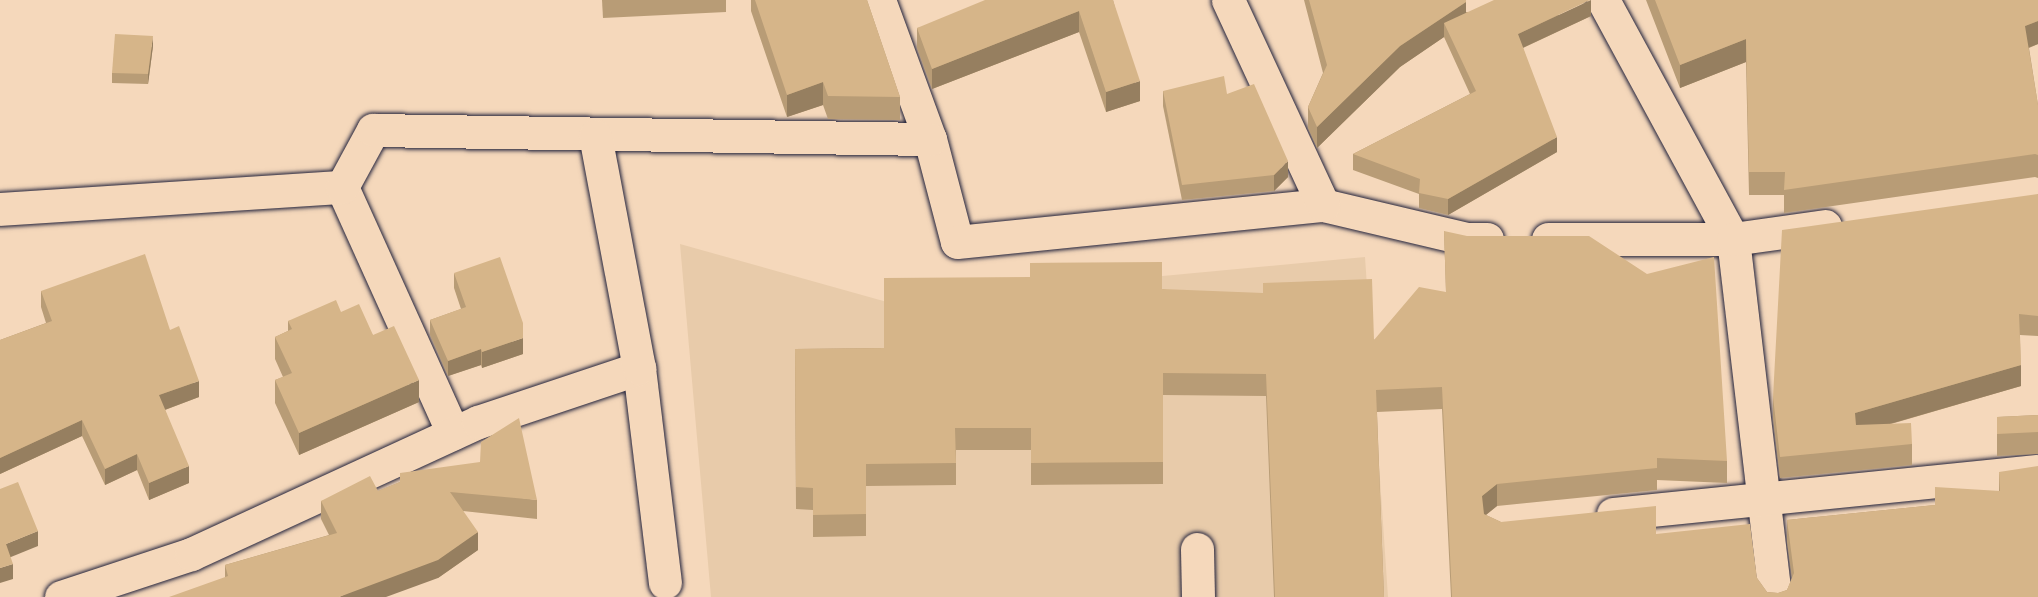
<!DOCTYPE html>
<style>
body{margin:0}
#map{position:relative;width:2038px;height:597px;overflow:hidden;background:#f5d8bb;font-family:Mynerve,sans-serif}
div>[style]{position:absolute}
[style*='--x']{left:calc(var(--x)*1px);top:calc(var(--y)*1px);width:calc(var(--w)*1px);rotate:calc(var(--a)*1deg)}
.built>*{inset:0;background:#e8cbaa}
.roads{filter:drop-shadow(0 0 2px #22223b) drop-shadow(0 0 2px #22223b)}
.minor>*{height:33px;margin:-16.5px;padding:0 16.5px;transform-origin:16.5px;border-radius:16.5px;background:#f5d8bb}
.wall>*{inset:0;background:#b89c76}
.shaded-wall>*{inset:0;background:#967f60}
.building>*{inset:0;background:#d6b589}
span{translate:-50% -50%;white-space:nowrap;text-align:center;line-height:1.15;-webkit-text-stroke:6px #f5d8bb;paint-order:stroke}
</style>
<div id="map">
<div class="built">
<i style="clip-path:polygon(680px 244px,887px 302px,1365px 257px,1388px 597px,711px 597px)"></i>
</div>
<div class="roads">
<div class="minor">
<i style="--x:879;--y:0;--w:148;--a:69.9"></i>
<i style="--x:930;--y:139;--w:106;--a:75.3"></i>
<i style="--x:957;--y:242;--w:368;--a:-5.8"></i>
<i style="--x:1323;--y:205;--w:148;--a:13.3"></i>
<i style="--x:1467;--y:239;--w:20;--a:0"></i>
<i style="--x:1228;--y:0;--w:226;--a:65.1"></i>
<i style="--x:1603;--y:0;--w:272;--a:61.5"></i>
<i style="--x:1733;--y:239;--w:360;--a:83.3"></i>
<i style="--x:342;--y:187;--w:270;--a:65.7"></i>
<i style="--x:0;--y:209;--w:343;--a:-3.7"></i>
<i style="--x:342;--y:187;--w:65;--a:-61.5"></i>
<i style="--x:373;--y:130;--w:557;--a:0.93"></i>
<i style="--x:1548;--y:239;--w:185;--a:0"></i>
<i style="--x:1733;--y:239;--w:93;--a:-8"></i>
<i style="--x:639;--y:368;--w:216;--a:83.1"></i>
<i style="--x:1613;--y:514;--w:427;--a:-5.8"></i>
<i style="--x:1197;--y:549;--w:48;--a:88.8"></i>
<i style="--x:61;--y:597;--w:137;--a:-18.3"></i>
<i style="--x:191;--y:554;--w:316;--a:-24.7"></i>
<i style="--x:478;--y:422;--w:170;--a:-18.5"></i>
<i style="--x:639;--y:368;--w:236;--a:-100.7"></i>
</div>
</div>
<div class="wall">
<i style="clip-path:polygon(602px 0,726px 0,726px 12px,603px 18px)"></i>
<i style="clip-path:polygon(751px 0,867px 0,900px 97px,900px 120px,828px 119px,823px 105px,787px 117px,751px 11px)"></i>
<i style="clip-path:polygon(1113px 0,1140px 101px,1106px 112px,1079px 32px,932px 89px,917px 48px,917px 28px)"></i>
<i style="clip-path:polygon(1304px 0,1466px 0,1466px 12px,1591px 16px,1523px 48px,1557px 152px,1448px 215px,1419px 208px,1419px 194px,1353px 170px,1353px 154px,1470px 94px,1444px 37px,1400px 67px,1317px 148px,1308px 128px,1308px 107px,1323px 73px)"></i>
<i style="clip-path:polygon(1646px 0,2038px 0,2038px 44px,2029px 48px,2038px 105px,2038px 178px,2035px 177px,1784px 213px,1784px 195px,1749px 195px,1746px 62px,1680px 88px)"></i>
<i style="clip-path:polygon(153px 46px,148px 84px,112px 83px,112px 73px)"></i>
<i style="clip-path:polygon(1163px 91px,1227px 94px,1288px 177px,1274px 191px,1182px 200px,1163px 106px)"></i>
<i style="clip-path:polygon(2038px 194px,2038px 336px,2020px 335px,2021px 386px,1891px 424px,1912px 444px,1912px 465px,1780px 478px,1773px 418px,1773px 397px)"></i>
<i style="clip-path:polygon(1444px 231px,1727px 461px,1727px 483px,1657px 480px,1657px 490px,1497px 506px,1486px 515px,1501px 522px,1656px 534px,1757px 578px,1767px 592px,1778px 593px,1787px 590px,1792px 578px,1787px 542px,1787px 520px,1935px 505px,1999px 491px,1999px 472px,2038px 597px,1451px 597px,1442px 409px,1377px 412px,1384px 597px,1274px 597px,1266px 396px,1163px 395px,1163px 484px,1031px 485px,1031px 450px,956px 450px,956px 485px,866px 486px,866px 536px,813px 537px,813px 510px,796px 509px,795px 349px,884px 348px,1162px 289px,1374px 340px,1446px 292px)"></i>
<i style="clip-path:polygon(454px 273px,523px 354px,482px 368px,481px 365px,448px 376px,430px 335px,430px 320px,461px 309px,454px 288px)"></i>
<i style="clip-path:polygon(41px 291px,170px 330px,199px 397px,165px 410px,189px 483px,149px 500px,137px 470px,105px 485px,82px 436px,0 474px,0 340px,46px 323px,41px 307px)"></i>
<i style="clip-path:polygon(341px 312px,373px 335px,419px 402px,299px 455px,275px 403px,275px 380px,283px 377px,275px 359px,275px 337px,288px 331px,288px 321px)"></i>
<i style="clip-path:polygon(2038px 415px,2038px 454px,1997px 456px,1997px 417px)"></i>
<i style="clip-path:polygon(400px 482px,537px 500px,537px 519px,463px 511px,478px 550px,438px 578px,225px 577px,225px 565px,329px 535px,321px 519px,321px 501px,378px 491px)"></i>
</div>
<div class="shaded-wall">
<i style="clip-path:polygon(1591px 0,1591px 16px,1518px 50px,1518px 34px)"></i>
<i style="clip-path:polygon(1466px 2px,1466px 23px,1444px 23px,1444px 37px,1400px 67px,1317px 148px,1317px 127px,1400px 46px)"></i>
<i style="clip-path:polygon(1079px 11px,1079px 32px,932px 89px,932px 69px)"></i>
<i style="clip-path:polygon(2038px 21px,2038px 44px,2025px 49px,2025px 26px)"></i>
<i style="clip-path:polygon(153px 36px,153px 46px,148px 84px,148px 74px)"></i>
<i style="clip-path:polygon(1746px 39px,1746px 62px,1680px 88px,1680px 65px)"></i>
<i style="clip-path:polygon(1140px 81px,1140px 101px,1106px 112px,1106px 92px)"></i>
<i style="clip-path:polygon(823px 82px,823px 105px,787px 117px,787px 95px)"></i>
<i style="clip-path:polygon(1557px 137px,1557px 152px,1448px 215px,1448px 199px)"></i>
<i style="clip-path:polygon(1288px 161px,1288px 177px,1274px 191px,1274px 175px)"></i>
<i style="clip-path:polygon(523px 338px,523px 354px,482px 368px,482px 352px)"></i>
<i style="clip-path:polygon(481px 349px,481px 365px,448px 376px,448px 361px)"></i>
<i style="clip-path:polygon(2021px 365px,2021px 386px,1855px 434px,1855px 413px)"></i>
<i style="clip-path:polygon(419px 380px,419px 402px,299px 455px,299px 433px)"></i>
<i style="clip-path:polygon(199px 381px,199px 397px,159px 412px,159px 395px)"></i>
<i style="clip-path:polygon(82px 420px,82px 436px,0 474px,0 458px)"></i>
<i style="clip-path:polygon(137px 454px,137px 470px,105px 485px,105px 469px)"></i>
<i style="clip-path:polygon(189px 466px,189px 483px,149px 500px,149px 483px)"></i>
<i style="clip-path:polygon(1497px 484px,1497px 506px,1482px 518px,1482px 496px)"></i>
<i style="clip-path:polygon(38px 531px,38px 546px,6px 559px,6px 544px)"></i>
<i style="clip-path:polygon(478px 532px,478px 550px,438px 578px,386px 597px,339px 597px)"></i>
<i style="clip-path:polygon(13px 564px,13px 579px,0 583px,0 568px)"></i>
</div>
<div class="building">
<i style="clip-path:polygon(755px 0,867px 0,900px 97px,828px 96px,823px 82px,787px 95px)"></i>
<i style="clip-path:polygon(985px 0,1113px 0,1140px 81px,1106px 92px,1079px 11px,932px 69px,917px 28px)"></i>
<i style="clip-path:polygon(1309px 0,1466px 0,1466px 2px,1400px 46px,1317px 127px,1308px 107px,1327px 65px)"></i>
<i style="clip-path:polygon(1494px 0,1590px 0,1518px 34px,1557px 137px,1448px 199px,1419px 193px,1420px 179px,1353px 154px,1476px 91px,1444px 23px)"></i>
<i style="clip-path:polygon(1655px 0,2038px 0,2038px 21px,2025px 26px,2038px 105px,2038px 155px,2035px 154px,1784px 190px,1785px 172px,1749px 172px,1746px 39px,1680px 65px)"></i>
<i style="clip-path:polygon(115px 34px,153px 36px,148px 74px,112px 73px)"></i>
<i style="clip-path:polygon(1224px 76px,1227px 94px,1254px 84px,1288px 161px,1274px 175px,1182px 185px,1163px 91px)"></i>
<i style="clip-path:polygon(2038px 194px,2038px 316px,2019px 314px,2021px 365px,1855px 413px,1856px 425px,1911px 423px,1912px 444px,1780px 457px,1773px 397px,1782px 230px)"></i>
<i style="clip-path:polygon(1444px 231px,1467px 236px,1589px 236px,1647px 274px,1714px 257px,1727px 461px,1657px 458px,1657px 468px,1497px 484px,1482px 496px,1484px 514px,1501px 522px,1656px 506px,1656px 534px,1750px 524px,1757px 578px,1767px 592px,1778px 593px,1787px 590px,1794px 573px,1787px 520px,1935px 505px,1935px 487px,2000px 491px,1999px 472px,2038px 466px,2038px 597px,1452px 597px,1442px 387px,1376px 390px,1384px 597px,1275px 597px,1266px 374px,1163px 373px,1163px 462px,1031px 463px,1031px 428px,955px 428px,956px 463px,866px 464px,866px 514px,813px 515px,813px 488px,796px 487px,795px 349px,884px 348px,884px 278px,1030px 277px,1030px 263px,1162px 262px,1162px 289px,1263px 293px,1263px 283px,1372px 279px,1374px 340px,1419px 287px,1446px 292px)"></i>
<i style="clip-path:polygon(145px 254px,170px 330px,179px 326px,199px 381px,159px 395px,189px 466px,149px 483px,137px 454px,105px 469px,82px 420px,0 458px,0 340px,52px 321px,41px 291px)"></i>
<i style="clip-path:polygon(500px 257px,523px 323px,523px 338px,482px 352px,481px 349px,448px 361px,430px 320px,466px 307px,454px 273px)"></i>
<i style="clip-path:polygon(336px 300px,341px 312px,359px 304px,373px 335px,394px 326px,419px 380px,299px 433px,275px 380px,292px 373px,275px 337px,292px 329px,288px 321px)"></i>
<i style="clip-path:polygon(2038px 415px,2038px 432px,1997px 434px,1997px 417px)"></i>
<i style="clip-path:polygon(519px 418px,537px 500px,450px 492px,478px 532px,438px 560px,339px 597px,169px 597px,228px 576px,225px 565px,337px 533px,321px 501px,370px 476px,378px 491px,400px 482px,400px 473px,480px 462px,481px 442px)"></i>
<i style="clip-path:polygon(18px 482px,38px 531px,6px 544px,13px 564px,0 568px,0 489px)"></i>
</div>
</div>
